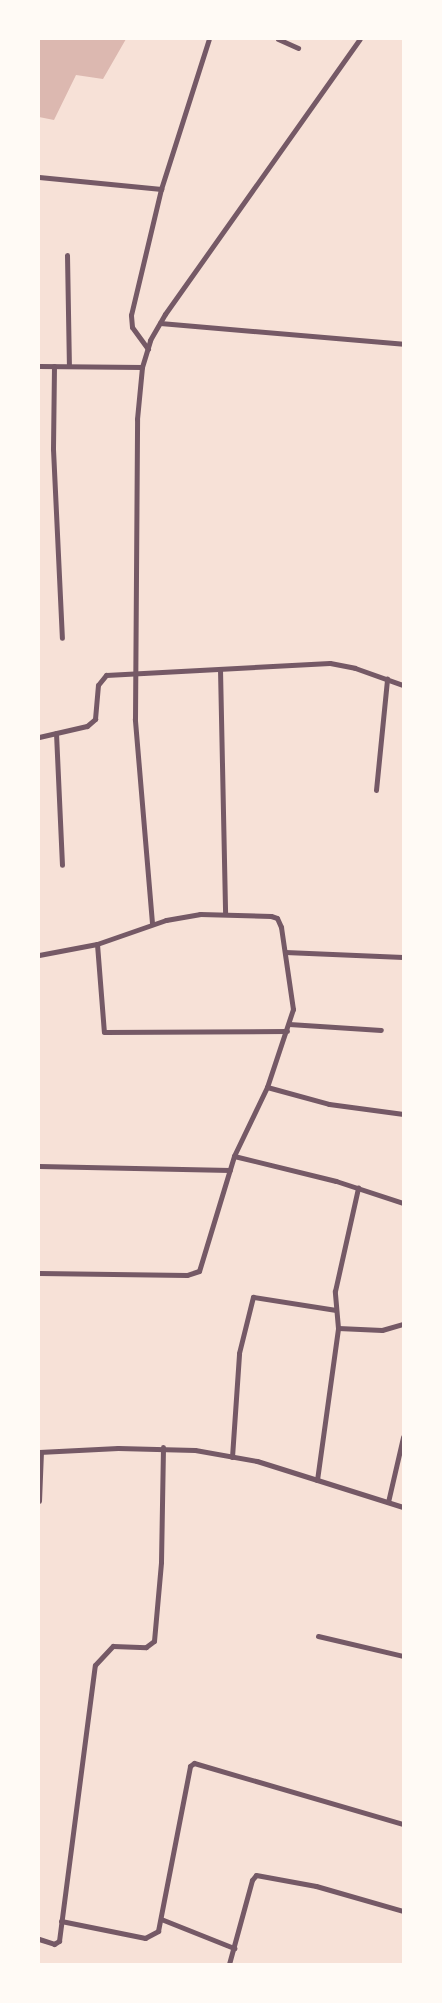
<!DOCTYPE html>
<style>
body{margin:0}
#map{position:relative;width:442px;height:2003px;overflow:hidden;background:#f7e1d7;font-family:"Zilla Slab",serif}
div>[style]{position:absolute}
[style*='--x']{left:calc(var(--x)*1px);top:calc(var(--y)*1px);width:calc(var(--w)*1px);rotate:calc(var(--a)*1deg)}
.water>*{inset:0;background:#dcb8b0}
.minor>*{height:5px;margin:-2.5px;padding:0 2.5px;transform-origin:2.5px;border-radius:2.5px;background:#755966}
span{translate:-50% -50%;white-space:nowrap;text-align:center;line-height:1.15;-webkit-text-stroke:5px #fffaf5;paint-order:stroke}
.frame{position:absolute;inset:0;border:40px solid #fffaf5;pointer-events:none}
</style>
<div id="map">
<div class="water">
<i style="clip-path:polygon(39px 39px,126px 39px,103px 79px,76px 75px,54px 120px,39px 117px)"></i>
</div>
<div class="minor">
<i style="--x:278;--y:39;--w:22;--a:24"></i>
<i style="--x:39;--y:177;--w:123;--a:5.6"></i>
<i style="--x:67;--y:255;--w:111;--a:89"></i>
<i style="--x:160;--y:323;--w:244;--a:4.9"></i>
<i style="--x:148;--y:349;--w:27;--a:-126"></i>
<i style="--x:132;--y:327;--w:12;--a:-95"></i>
<i style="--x:131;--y:315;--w:130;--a:-76.6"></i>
<i style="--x:161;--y:189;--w:157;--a:-72.3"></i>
<i style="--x:39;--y:366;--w:103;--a:0.6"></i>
<i style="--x:54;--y:366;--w:83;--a:90.7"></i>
<i style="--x:53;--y:449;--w:189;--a:87.3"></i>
<i style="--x:220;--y:669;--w:245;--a:88.8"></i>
<i style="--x:56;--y:733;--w:132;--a:87.4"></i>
<i style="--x:39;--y:737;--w:49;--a:-12.9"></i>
<i style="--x:87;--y:726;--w:11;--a:-41"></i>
<i style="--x:95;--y:719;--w:34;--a:-85"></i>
<i style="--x:98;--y:685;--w:13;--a:-51"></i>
<i style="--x:106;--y:675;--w:224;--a:-3.1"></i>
<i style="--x:330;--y:663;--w:25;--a:11"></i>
<i style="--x:355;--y:668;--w:51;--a:19.5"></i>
<i style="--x:376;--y:790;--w:112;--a:-84.3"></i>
<i style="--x:152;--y:923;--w:205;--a:-94.8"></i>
<i style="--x:135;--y:719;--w:300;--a:-89.6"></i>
<i style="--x:137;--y:419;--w:52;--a:-84.5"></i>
<i style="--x:142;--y:367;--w:28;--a:-73"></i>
<i style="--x:150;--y:340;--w:30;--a:-60"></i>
<i style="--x:165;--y:314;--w:337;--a:-54.7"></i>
<i style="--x:97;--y:944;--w:88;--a:85.5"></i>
<i style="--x:104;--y:1032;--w:183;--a:-0.3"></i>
<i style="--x:285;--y:952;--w:118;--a:2.4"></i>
<i style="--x:39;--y:955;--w:59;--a:-10.7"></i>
<i style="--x:97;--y:944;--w:73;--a:-19.2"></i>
<i style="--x:166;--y:920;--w:35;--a:-10"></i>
<i style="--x:200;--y:914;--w:71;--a:1.6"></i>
<i style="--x:271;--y:916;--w:6;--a:18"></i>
<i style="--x:277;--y:918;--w:10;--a:66"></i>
<i style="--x:281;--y:927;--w:83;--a:81.7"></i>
<i style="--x:293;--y:1009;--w:82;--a:108.4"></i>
<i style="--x:267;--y:1087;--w:76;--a:115.6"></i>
<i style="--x:234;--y:1156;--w:120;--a:106.9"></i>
<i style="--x:199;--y:1271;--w:13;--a:162"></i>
<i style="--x:187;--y:1275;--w:148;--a:-179.2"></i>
<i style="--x:289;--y:1024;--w:92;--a:3.7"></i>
<i style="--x:267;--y:1087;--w:64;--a:15.3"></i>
<i style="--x:329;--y:1104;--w:75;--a:7.7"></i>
<i style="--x:234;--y:1156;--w:105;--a:13.8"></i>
<i style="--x:336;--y:1181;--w:71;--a:18.2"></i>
<i style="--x:39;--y:1166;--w:191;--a:1.2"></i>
<i style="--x:338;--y:1328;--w:44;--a:2.6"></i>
<i style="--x:382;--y:1330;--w:22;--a:-16"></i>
<i style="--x:39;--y:1452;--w:79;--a:-2.9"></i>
<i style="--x:118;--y:1448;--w:77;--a:1.5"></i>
<i style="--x:195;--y:1450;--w:63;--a:10.1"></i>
<i style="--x:257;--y:1461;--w:153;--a:17.5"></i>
<i style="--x:232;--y:1457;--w:104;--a:-86.1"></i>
<i style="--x:239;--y:1353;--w:58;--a:-76"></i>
<i style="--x:253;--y:1297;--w:84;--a:8.9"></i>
<i style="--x:317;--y:1480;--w:153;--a:-82.1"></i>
<i style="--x:338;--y:1328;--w:37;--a:-95"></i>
<i style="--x:335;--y:1291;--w:106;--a:-77.4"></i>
<i style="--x:39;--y:1501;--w:49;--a:-87.7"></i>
<i style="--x:388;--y:1502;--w:67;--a:-77"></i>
<i style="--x:318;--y:1636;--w:87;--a:13.2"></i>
<i style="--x:161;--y:1919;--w:79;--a:21.7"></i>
<i style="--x:61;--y:1921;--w:86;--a:11.4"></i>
<i style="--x:145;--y:1938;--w:15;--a:-28"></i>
<i style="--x:158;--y:1931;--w:168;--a:-79"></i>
<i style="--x:190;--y:1766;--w:5;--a:-37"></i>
<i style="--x:194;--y:1763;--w:218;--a:16.3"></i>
<i style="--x:39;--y:1939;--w:16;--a:18"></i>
<i style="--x:54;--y:1944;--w:6;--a:-31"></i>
<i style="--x:59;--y:1941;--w:278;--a:-82.6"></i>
<i style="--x:95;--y:1665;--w:26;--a:-47"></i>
<i style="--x:113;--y:1646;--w:33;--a:2"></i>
<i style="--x:146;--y:1647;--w:10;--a:-37"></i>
<i style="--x:154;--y:1641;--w:79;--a:-84.9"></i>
<i style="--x:161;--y:1562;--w:115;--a:-89"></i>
<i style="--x:229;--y:1964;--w:87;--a:-74.7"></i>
<i style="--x:252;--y:1880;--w:6;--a:-51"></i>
<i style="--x:256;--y:1875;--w:61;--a:10.4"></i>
<i style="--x:316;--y:1886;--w:91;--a:16"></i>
</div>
<div class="frame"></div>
</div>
